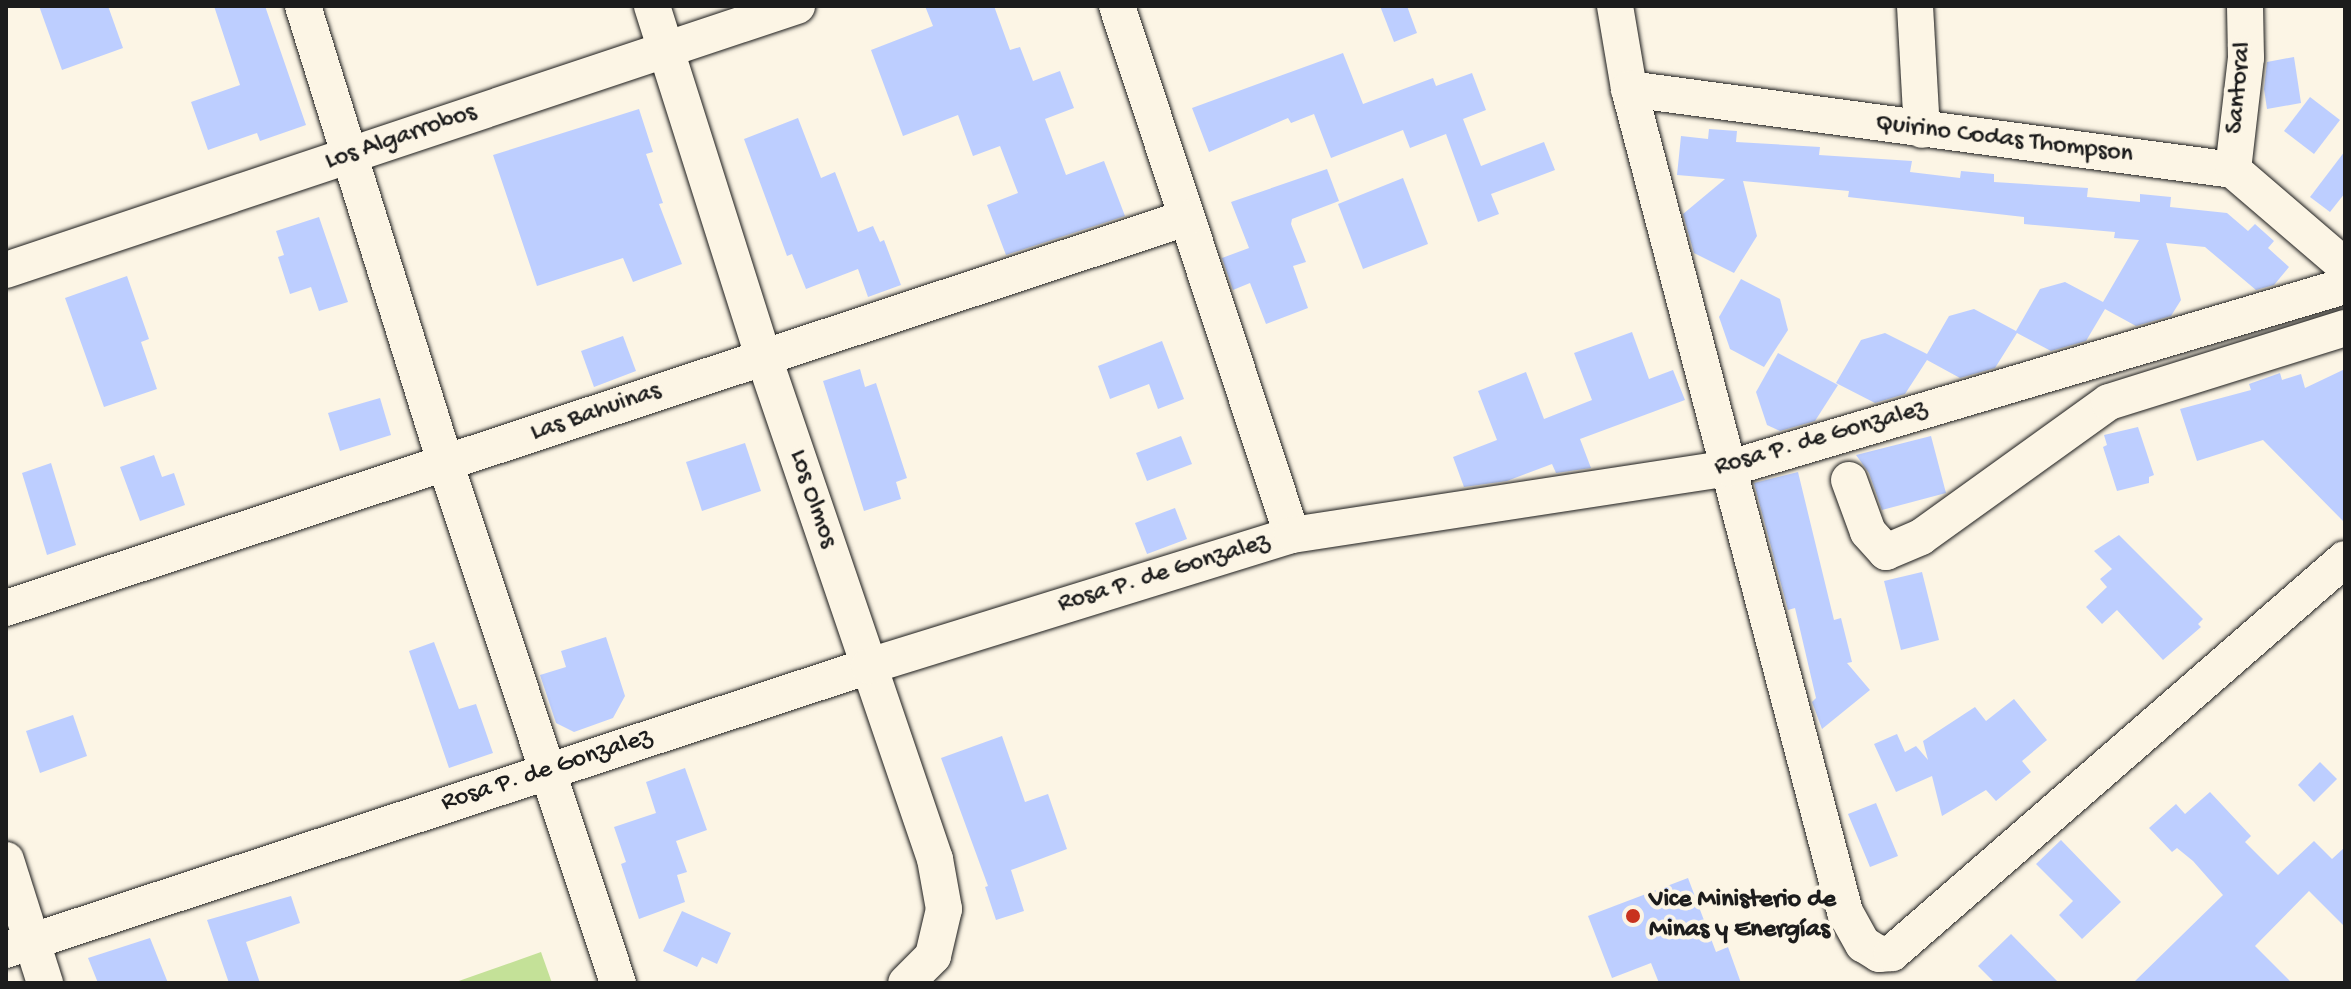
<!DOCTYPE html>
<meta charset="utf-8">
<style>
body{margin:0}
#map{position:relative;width:2351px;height:989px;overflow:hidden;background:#fcf5e5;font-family:"Gochi Hand",sans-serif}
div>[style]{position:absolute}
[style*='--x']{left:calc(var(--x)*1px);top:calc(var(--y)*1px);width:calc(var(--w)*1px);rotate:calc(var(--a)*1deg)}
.green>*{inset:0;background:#c4e198}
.building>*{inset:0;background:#bdceff}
.roads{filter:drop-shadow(0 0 2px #1c1c1c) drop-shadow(0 0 2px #1c1c1c)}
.minor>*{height:36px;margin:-18px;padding:0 18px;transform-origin:18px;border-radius:18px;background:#fcf5e5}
.dots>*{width:22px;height:22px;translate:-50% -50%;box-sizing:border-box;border:4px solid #fcf5e5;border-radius:50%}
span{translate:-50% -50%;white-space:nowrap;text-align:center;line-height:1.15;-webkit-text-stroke:8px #fcf5e5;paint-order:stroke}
.street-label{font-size:26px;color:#1c1c1c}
.poi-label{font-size:26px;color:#1c1c1c;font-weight:700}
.left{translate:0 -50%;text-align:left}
.frame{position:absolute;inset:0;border:8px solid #1c1c1c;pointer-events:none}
</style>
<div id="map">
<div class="green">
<i style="clip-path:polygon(541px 952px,552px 983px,453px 983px)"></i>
</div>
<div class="building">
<i style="clip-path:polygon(39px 6px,108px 6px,123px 48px,62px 70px)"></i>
<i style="clip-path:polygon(214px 6px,265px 6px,306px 125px,260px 141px,257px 133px,208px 150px,191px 102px,240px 85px)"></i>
<i style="clip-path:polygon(925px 6px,994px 6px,1010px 50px,1020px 47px,1033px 81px,1060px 71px,1074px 108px,1045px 119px,1066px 175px,1104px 161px,1125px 216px,1006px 255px,987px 205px,1018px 193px,1000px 146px,973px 156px,958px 115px,903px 136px,871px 50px,933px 26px)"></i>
<i style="clip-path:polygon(1380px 6px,1407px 6px,1417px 33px,1394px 42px)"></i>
<i style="clip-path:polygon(1343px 53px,1363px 104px,1433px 78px,1436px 86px,1472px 73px,1486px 110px,1463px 119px,1481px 166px,1544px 142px,1555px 170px,1491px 194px,1499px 214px,1478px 222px,1446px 134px,1410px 148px,1403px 130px,1331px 158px,1314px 114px,1291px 123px,1288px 118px,1209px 152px,1192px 108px)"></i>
<i style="clip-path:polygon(2294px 57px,2301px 103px,2267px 109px,2264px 89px,2267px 62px)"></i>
<i style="clip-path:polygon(2310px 97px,2340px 120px,2314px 154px,2284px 131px)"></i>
<i style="clip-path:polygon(639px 109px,653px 152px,646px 154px,663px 203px,659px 204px,682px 264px,633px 282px,623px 258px,537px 286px,493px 155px)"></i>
<i style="clip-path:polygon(798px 118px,821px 178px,835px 172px,858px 232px,873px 226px,880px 242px,884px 240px,901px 285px,868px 297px,858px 269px,806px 289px,792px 254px,787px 256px,744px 139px)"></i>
<i style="clip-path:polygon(1709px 129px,1737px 131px,1736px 142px,1820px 147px,1819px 155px,1912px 161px,1910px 172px,1960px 178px,1961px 171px,1994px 174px,1994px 182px,2088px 188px,2087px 197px,2140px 202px,2140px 194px,2171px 197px,2170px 207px,2227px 213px,2248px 231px,2255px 224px,2274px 241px,2268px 248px,2289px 267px,2274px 285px,2256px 290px,2205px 247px,2166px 243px,2181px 300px,2171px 316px,2136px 326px,2105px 309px,2086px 341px,2051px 351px,2017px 333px,1995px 368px,1960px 378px,1927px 360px,1905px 394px,1875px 403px,1836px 383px,1861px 340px,1885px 333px,1927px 354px,1949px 316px,1974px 309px,2016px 331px,2040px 289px,2065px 282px,2103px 302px,2139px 240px,2114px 238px,2115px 232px,2024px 224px,2024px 217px,1848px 197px,1849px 191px,1743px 181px,1757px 236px,1734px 273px,1694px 253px,1683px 214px,1725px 179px,1677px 175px,1681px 136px,1708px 139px)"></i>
<i style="clip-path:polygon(2345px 151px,2345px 193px,2330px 212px,2310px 197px)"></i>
<i style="clip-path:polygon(1327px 169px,1339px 201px,1292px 219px,1291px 224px,1306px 262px,1293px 266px,1308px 308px,1266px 324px,1250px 283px,1233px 290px,1222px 258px,1249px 248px,1231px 202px)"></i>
<i style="clip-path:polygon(1403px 178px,1428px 244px,1363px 269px,1338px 204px)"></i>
<i style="clip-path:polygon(319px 217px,348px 302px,319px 311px,311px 287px,290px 294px,278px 257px,284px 255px,276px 231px)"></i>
<i style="clip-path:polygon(127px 276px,149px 339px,141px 342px,157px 389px,104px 407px,65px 298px)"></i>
<i style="clip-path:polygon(1741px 279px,1780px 299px,1788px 330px,1764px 367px,1730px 349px,1719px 317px)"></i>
<i style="clip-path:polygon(1632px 332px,1649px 379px,1673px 370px,1685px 400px,1580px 439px,1591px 468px,1556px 473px,1552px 464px,1507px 481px,1464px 487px,1453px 457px,1497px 440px,1478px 391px,1526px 372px,1544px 419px,1592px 400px,1574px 353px)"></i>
<i style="clip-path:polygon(623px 336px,636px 371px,594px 387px,581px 351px)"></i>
<i style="clip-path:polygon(1162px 341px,1184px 399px,1158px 409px,1149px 384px,1110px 399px,1098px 366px)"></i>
<i style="clip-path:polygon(1778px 353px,1838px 385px,1815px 421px,1780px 431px,1767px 425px,1756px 392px)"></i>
<i style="clip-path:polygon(860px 369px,865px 387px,876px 383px,907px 478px,896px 482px,901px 499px,864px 511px,823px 381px)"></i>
<i style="clip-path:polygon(2345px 369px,2345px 523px,2263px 440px,2197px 461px,2180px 409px,2251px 390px,2249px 384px,2280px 373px,2282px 380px,2301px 374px,2305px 388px)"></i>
<i style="clip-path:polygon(380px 398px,391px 435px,340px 451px,328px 413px)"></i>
<i style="clip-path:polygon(2138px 427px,2154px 475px,2149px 477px,2149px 483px,2117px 491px,2103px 447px,2107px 445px,2104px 435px)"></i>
<i style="clip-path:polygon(1181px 436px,1192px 464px,1147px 481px,1136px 453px)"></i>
<i style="clip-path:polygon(1931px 436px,1946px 493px,1882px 510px,1869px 473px,1856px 455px)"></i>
<i style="clip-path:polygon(745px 443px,761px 491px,702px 511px,686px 462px)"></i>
<i style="clip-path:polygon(154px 455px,162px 477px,174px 473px,185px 505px,140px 521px,120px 467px)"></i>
<i style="clip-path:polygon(51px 463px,76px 545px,47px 555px,22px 473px)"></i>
<i style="clip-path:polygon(1798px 472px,1834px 620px,1841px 618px,1852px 662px,1847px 663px,1870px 690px,1822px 729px,1812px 702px,1816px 698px,1795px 608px,1788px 610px,1754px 483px)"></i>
<i style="clip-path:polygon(1175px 508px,1187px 539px,1147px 554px,1135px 523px)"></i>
<i style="clip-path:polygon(2119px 535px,2203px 619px,2198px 624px,2201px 627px,2163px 660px,2117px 610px,2102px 624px,2086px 607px,2107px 587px,2100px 579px,2112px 569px,2094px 551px)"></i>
<i style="clip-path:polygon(1922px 572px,1939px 640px,1901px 650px,1884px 581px)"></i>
<i style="clip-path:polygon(606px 637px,625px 696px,613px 718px,574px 732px,556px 723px,540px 675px,566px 667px,561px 651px)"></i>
<i style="clip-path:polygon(434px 642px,459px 709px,476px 704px,493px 753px,449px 768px,409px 651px)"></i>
<i style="clip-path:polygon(2014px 699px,2047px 740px,2022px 761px,2031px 772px,1996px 801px,1986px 790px,1942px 816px,1932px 776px,1896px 792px,1874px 744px,1897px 734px,1905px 752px,1916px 746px,1928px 760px,1923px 741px,1975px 707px,1986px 721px)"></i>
<i style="clip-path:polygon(73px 715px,87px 756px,40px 773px,26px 731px)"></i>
<i style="clip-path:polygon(1002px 736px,1025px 802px,1048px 794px,1067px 849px,1011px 870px,1024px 911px,996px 920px,985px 887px,988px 886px,941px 758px)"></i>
<i style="clip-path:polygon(2320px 762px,2337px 779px,2314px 802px,2298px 785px)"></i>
<i style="clip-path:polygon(685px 768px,707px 830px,676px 841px,687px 872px,677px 875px,685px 902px,639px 919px,621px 864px,626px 862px,614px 827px,656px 813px,646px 782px)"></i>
<i style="clip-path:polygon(2210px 792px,2251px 836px,2245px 842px,2278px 875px,2314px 841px,2332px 859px,2345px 847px,2345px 927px,2309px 891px,2255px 946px,2292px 983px,2133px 983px,2223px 895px,2193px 861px,2177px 848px,2172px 852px,2149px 828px,2176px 804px,2185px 814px)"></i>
<i style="clip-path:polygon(1876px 803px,1898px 856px,1870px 867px,1848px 814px)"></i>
<i style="clip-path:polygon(2061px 840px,2121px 902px,2082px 939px,2059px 915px,2073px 901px,2036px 864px)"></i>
<i style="clip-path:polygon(1688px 878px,1716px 952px,1728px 947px,1741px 983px,1659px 983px,1651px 963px,1612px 978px,1588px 916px)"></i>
<i style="clip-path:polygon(291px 896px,300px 923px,246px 942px,260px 983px,229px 983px,207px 920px)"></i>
<i style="clip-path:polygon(682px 911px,731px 933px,717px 964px,702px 957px,697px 967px,663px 951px)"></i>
<i style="clip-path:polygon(2011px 934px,2059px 983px,1995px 983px,1978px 966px)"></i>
<i style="clip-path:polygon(150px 938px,168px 983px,98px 983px,88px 958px)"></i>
</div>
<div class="roads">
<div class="minor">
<i style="--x:303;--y:6;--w:481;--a:72.7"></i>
<i style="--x:446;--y:465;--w:546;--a:71.63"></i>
<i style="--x:652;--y:6;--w:366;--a:72.4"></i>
<i style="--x:763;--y:355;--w:533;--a:71.16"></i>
<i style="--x:935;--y:859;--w:51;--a:79.8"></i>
<i style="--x:944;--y:909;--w:48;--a:103.2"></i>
<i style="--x:933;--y:956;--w:38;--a:135"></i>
<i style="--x:1117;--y:6;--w:557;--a:71.7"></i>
<i style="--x:1615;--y:6;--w:84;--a:80.4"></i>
<i style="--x:1629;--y:89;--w:851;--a:75.29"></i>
<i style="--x:1845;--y:912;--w:37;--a:61"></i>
<i style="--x:1863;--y:944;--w:19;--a:32"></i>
<i style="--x:1879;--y:954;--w:13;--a:-4"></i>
<i style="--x:1892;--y:953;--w:600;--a:-41.02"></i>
<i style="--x:1915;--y:6;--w:124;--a:86.8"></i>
<i style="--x:1629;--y:89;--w:609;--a:7.64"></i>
<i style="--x:2233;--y:170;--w:148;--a:40.6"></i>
<i style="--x:2233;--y:170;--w:113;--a:-83.4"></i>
<i style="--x:2246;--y:58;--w:52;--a:-91.1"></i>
<i style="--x:6;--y:270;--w:834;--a:-18.46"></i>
<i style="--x:1849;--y:480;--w:55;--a:69.9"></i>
<i style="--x:1868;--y:532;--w:27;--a:48"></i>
<i style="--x:1886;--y:552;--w:38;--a:-23"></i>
<i style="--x:1921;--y:537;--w:231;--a:-35.7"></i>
<i style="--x:2109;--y:402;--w:247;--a:-17.4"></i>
<i style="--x:6;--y:608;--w:1243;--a:-18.29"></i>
<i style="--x:6;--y:860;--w:129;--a:72.4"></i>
<i style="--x:6;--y:950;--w:909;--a:-18.22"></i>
<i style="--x:869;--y:666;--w:443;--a:-17.2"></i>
<i style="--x:1292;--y:535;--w:443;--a:-8.7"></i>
<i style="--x:1730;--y:468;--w:641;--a:-16.49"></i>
</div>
</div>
<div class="dots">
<i style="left:1633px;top:916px;background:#c8321e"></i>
</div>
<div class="street-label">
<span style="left:2240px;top:88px;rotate:-85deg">Santoral</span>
<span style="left:401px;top:138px;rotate:-19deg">Los Algarrobos</span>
<span style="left:2004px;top:140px;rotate:7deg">Quirino Codas Thompson</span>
<span style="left:596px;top:413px;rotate:-19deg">Las Bahuinas</span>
<span style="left:1821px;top:439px;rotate:-16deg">Rosa P. de Gonzalez</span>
<span style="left:812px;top:499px;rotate:71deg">Los Olmos</span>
<span style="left:1164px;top:574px;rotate:-17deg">Rosa P. de Gonzalez</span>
<span style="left:547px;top:771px;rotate:-18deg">Rosa P. de Gonzalez</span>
</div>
<div class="poi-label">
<span class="left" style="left:1649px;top:916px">Vice Ministerio de<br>Minas y Energías</span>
</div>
<div class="frame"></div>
</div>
